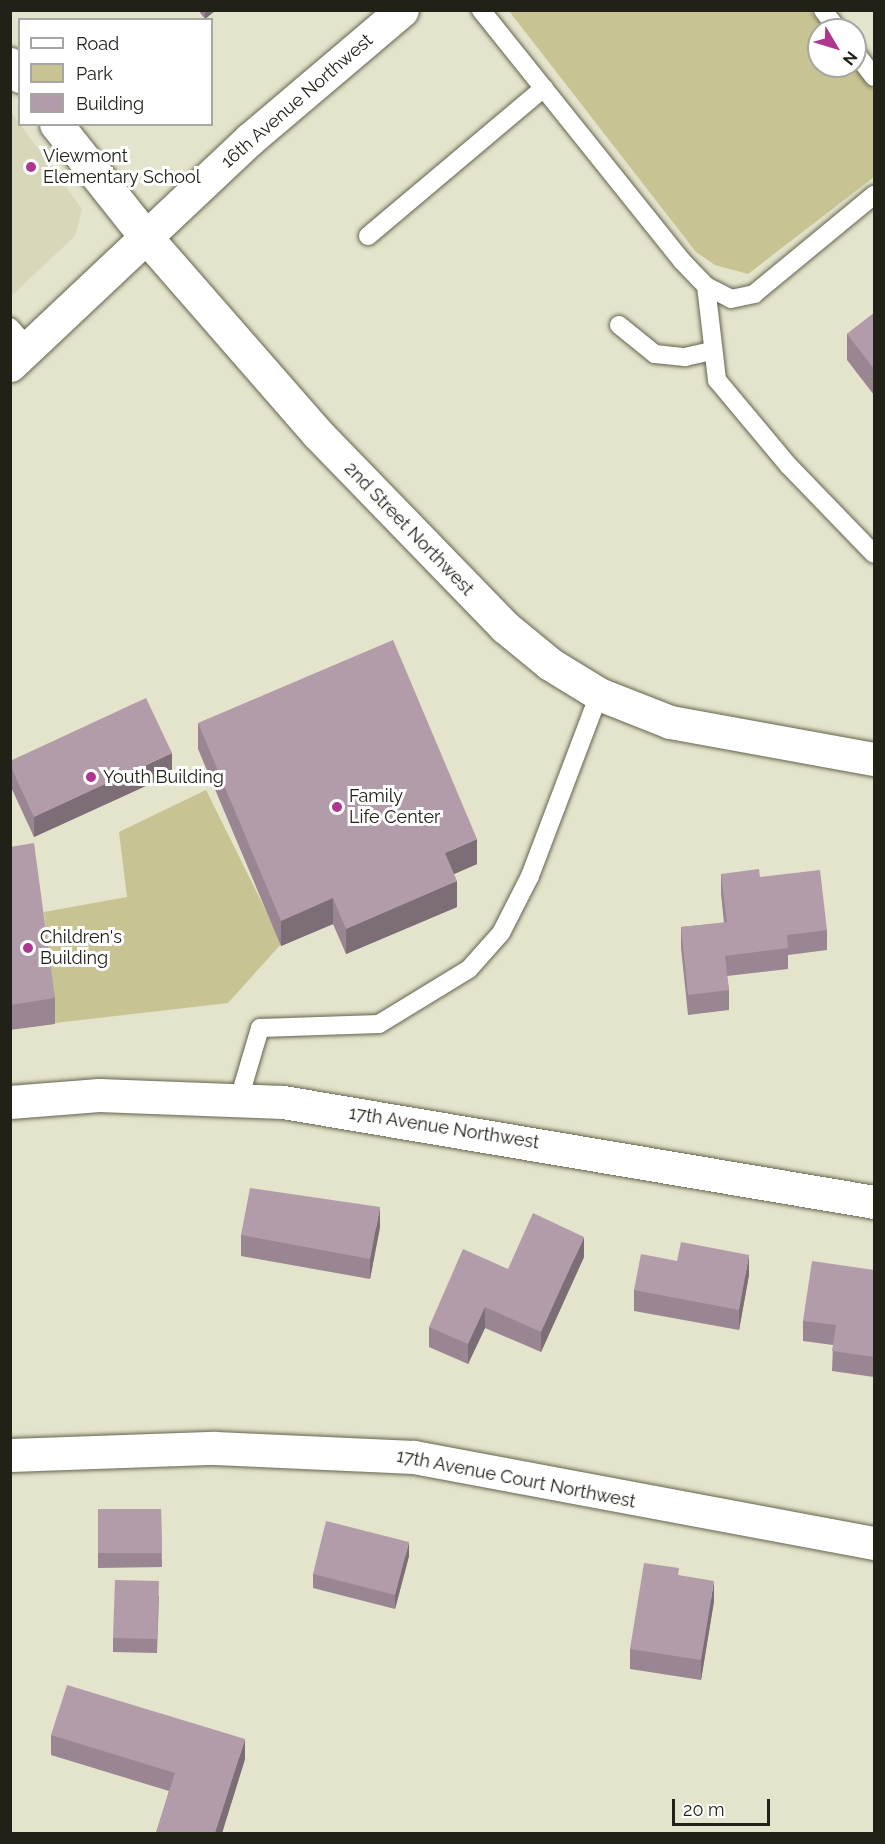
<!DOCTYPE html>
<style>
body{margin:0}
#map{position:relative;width:885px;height:1844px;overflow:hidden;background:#e4e3cb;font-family:Raleway,sans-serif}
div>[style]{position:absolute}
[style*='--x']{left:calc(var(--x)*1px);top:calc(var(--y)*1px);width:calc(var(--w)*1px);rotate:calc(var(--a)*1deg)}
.built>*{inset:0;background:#d9d7b9}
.green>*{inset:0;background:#c7c393}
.roads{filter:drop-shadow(0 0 2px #65644f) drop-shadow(0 0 2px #65644f)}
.lane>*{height:18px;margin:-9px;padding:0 9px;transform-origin:9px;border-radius:9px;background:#fff}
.street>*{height:33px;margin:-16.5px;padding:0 16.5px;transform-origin:16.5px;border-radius:16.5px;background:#fff}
.secondary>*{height:33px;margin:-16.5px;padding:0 16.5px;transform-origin:16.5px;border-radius:16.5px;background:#fff}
.wall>*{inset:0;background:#998692}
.shaded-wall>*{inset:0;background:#7d6d77}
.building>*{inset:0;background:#b29caa}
.dots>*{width:16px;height:16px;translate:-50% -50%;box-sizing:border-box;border:3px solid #fff;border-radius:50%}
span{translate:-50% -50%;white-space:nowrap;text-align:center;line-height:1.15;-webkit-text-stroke:6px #fff;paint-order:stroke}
.street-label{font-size:18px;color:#212118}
.poi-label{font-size:18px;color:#212118}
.left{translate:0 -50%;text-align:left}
.frame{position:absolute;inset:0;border:12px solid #212118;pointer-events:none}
.legend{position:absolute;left:18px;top:18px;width:195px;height:108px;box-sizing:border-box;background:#fff;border:2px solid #a6a6a3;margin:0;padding:8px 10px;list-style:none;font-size:18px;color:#212118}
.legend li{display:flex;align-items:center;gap:12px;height:30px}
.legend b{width:30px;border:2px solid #a6a6a3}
.north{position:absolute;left:807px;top:18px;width:60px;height:60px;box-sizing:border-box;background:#fff;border:2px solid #a6a6a3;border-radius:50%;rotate:128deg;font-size:16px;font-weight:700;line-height:24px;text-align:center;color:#212118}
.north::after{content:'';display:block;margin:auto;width:21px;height:27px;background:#ad378e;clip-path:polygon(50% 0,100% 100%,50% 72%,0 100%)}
.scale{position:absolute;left:672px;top:1799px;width:98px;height:27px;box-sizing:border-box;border:3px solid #212118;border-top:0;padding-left:8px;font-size:18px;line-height:21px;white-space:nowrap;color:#212118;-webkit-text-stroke:4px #fff;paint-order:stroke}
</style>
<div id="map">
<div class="built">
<i style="clip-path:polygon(11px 112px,82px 209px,75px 236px,11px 296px)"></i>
</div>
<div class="green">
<i style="clip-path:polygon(509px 11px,810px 11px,826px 30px,819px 30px,819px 66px,855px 66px,874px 90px,874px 177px,748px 274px,715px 265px,696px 252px)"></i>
<i style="clip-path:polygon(206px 790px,282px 943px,228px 1003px,55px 1023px,44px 912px,127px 897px,119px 832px)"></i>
</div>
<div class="roads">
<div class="lane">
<i style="--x:481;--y:10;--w:322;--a:51.3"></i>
<i style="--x:682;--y:261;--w:35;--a:46"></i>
<i style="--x:706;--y:286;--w:28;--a:27"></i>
<i style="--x:731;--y:299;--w:24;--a:-12"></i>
<i style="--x:754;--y:294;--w:156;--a:-39.5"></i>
<i style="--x:823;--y:10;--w:25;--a:53"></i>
<i style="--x:855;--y:52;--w:31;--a:53"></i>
<i style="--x:368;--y:236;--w:230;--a:-40.1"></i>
<i style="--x:706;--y:286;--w:95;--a:83.3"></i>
<i style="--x:717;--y:380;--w:112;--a:50.1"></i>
<i style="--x:789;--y:466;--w:122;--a:46"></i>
<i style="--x:619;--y:325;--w:46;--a:38.9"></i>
<i style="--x:655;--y:354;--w:30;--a:6"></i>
<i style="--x:685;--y:357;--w:26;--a:-13"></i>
<i style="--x:10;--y:327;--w:28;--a:49"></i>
<i style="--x:239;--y:1099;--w:74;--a:-73.5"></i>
<i style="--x:260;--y:1028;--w:119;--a:-1.9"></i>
<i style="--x:379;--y:1024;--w:105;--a:-31.4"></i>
<i style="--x:469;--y:969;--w:48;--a:-48.4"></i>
<i style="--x:501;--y:933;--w:64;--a:-63"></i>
<i style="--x:530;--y:876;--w:195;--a:-69.2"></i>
</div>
<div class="street">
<i style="--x:10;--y:64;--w:16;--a:50"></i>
<i style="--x:56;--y:124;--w:144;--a:51.5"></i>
<i style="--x:146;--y:237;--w:262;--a:48.9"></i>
<i style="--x:318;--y:434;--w:269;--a:45.9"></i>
<i style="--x:505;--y:627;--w:58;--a:39.4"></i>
<i style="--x:550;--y:664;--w:57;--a:31.5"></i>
<i style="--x:599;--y:694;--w:76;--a:21.5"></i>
<i style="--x:670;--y:722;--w:207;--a:10.3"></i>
<i style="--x:10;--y:1102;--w:89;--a:-4.5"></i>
<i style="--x:99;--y:1095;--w:184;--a:2.2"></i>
<i style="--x:283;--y:1102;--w:599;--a:9.6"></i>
<i style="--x:10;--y:1455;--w:205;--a:-2"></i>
<i style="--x:215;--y:1448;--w:199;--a:2.6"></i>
<i style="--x:414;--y:1457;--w:468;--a:10.6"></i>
</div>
<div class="secondary">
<i style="--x:10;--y:365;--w:330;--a:-43.3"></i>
<i style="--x:250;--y:139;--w:199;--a:-40.3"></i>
</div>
</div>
<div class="wall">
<i style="clip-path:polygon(198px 10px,216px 10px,205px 19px)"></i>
<i style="clip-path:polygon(874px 313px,874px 395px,847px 360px,847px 334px)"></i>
<i style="clip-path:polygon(198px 723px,477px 864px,454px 874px,457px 907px,346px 954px,333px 924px,281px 946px,198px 749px)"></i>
<i style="clip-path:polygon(10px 761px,172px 774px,34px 837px,10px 785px)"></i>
<i style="clip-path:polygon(10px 847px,55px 998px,55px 1024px,10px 1030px)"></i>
<i style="clip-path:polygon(721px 874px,760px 877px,827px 930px,827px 950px,788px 955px,788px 969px,727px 976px,729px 990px,729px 1010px,688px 1015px,681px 948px,681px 927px,724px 923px,721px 894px)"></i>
<i style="clip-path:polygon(380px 1227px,370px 1279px,241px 1256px,241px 1235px)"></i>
<i style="clip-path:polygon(584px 1257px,541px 1352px,485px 1328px,468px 1364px,429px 1347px,429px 1327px,508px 1269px)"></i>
<i style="clip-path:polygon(677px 1261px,749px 1275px,739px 1330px,634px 1311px,634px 1290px)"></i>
<i style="clip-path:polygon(874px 1270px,874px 1377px,832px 1371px,833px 1345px,803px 1341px,803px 1321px)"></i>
<i style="clip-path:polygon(98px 1509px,161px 1509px,162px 1567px,98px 1568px)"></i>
<i style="clip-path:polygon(409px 1556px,395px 1609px,313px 1588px,313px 1574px)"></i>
<i style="clip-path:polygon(679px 1575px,714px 1601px,701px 1680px,630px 1669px,630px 1649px)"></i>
<i style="clip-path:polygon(159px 1595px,157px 1653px,113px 1652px,113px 1638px)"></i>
<i style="clip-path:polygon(51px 1735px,245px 1759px,222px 1833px,156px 1833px,169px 1791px,51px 1755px)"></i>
</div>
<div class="shaded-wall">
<i style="clip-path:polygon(205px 10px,216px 10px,205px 19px)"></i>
<i style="clip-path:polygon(172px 753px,172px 774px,34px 837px,34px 817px)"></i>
<i style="clip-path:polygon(477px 839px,477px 864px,445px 878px,445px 853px)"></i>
<i style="clip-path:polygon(457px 881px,457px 907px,346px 954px,346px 929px)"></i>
<i style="clip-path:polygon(333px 898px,333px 924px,281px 946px,281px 921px)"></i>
<i style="clip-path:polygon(380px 1207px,380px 1227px,370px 1279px,370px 1259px)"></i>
<i style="clip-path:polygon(584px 1237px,584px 1257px,541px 1352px,541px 1332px)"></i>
<i style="clip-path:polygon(749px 1255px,749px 1275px,739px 1330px,739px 1310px)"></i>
<i style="clip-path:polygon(485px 1307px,485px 1328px,468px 1364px,468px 1344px)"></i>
<i style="clip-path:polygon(409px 1542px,409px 1556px,395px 1609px,395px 1595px)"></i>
<i style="clip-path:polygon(714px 1581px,714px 1601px,701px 1680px,701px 1660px)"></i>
<i style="clip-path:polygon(245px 1739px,245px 1759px,222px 1833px,215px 1833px)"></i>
</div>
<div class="building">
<i style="clip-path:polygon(874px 313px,874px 369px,847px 334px)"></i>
<i style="clip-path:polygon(393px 640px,477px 839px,445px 853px,457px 881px,346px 929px,333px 898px,281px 921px,198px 723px)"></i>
<i style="clip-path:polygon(146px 698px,172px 753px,34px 817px,10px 765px,10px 761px)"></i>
<i style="clip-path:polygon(34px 843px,55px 998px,10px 1005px,10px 847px)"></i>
<i style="clip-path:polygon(759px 869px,760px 877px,820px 870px,827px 930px,787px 935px,788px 948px,725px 956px,729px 990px,688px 995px,681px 927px,727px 922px,721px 874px)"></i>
<i style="clip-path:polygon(250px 1188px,380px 1207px,370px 1259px,241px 1235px)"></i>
<i style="clip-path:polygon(533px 1213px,584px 1237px,541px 1332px,485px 1307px,468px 1344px,429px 1327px,463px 1249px,508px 1269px)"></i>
<i style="clip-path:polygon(681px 1242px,749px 1255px,739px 1310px,634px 1290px,641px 1254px,677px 1261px)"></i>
<i style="clip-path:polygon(812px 1261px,874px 1270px,874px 1357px,832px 1351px,836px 1325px,803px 1321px)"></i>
<i style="clip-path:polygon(98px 1509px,161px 1509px,162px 1553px,98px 1553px)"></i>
<i style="clip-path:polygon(326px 1521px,409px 1542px,395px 1595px,313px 1574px)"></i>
<i style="clip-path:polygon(644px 1563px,679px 1568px,678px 1575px,714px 1581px,701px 1660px,630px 1649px)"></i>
<i style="clip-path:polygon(115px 1580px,159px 1581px,157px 1639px,113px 1638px)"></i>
<i style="clip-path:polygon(67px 1685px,245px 1739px,215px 1833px,156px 1833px,175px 1773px,51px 1735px)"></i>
</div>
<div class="dots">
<i style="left:31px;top:167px;background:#ad378e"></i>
<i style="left:91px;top:777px;background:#ad378e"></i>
<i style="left:337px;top:807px;background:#ad378e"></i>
<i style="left:28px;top:948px;background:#ad378e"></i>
</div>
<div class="street-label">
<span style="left:297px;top:101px;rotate:-41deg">16th Avenue Northwest</span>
<span style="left:409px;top:529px;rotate:46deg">2nd Street Northwest</span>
<span style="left:444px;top:1128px;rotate:9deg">17th Avenue Northwest</span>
<span style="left:516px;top:1479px;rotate:11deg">17th Avenue Court Northwest</span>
</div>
<div class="poi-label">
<span class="left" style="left:43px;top:167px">Viewmont<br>Elementary School</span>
<span class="left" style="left:103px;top:777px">Youth Building</span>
<span class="left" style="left:349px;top:807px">Family<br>Life Center</span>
<span class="left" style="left:40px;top:948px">Children's<br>Building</span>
</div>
<div class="frame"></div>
<ul class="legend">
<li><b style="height:8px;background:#fff"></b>Road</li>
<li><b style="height:16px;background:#c7c393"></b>Park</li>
<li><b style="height:16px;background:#b29caa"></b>Building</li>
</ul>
<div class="north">N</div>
<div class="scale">20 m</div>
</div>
